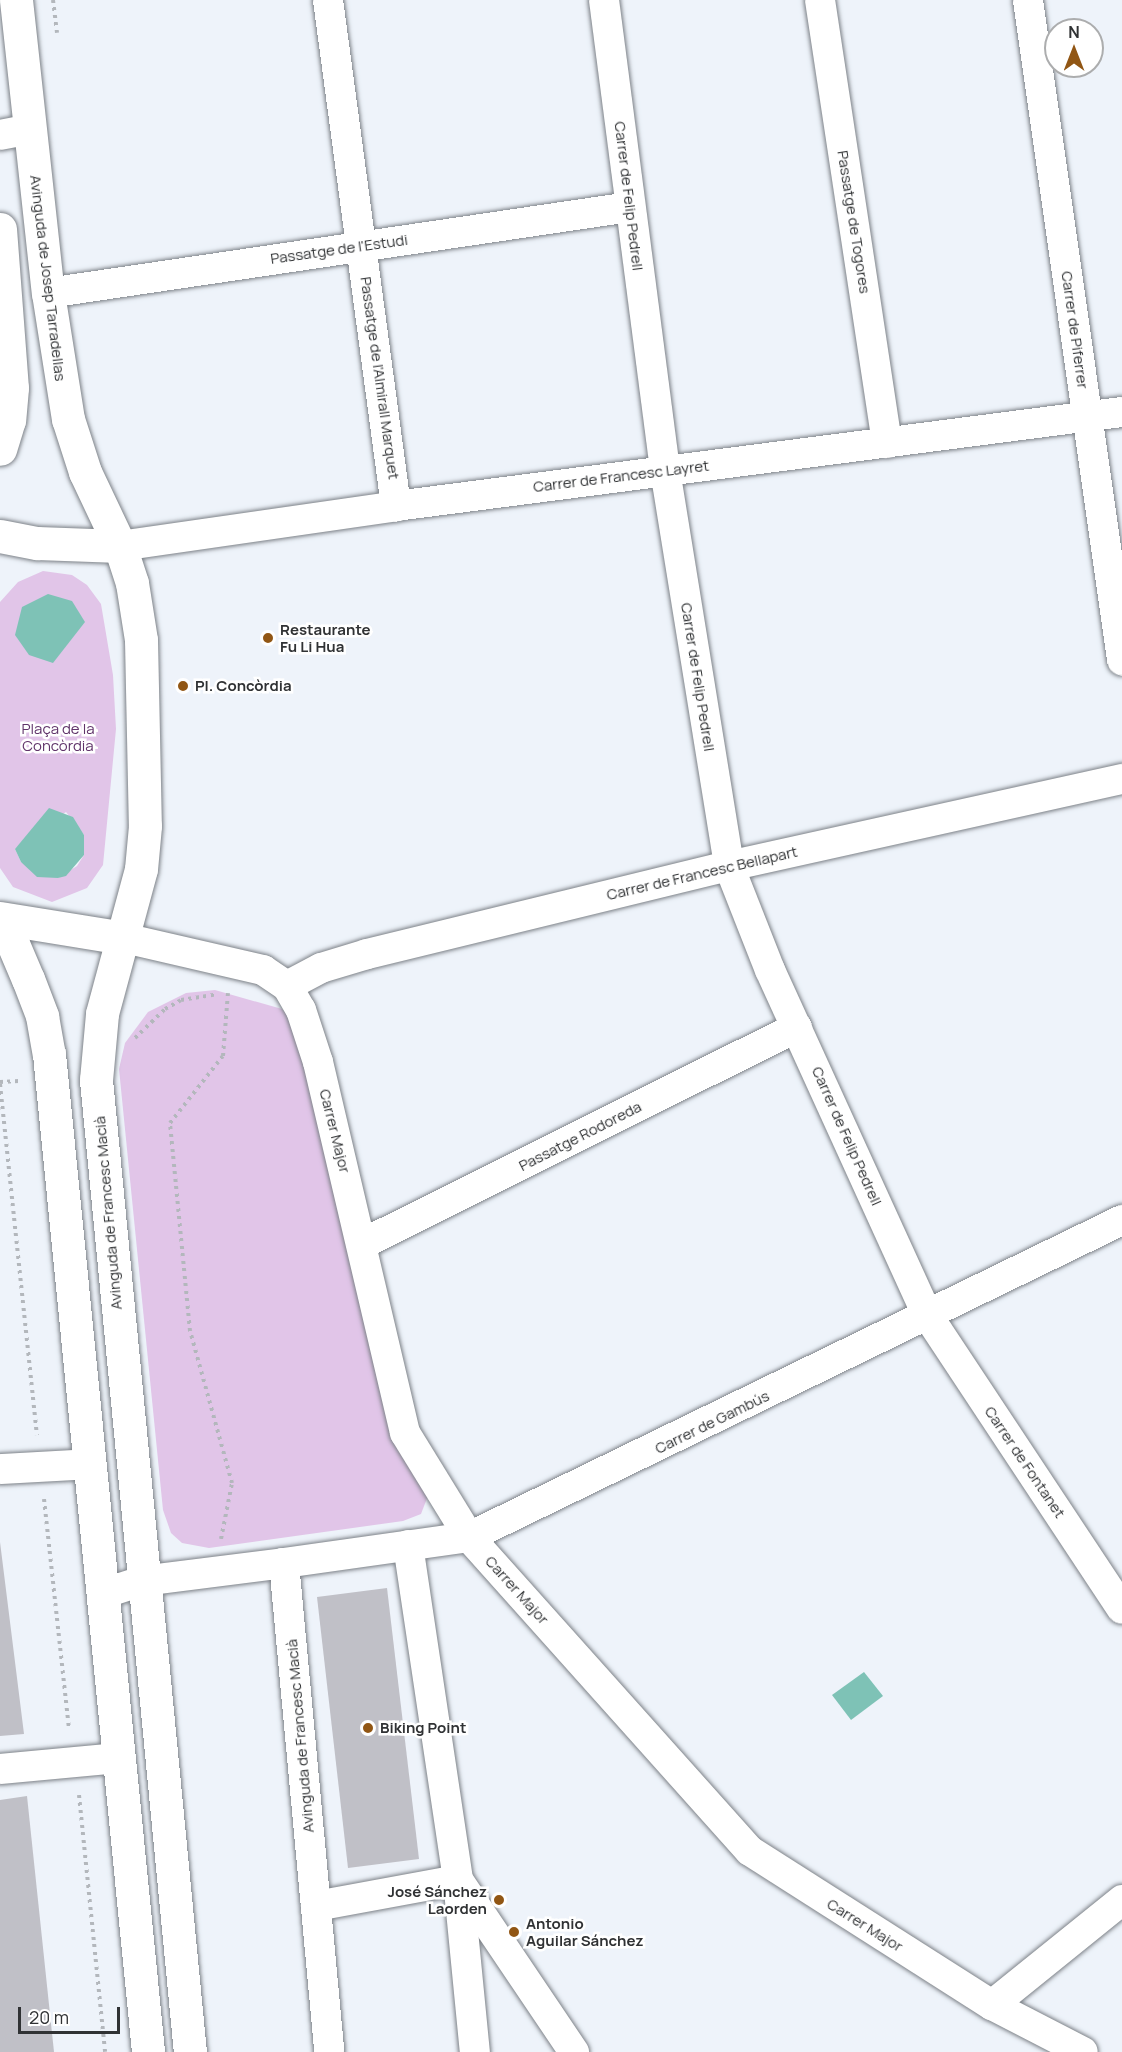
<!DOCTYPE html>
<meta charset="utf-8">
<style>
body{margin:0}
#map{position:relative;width:1122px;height:2052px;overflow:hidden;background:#eef3fa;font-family:Manrope,sans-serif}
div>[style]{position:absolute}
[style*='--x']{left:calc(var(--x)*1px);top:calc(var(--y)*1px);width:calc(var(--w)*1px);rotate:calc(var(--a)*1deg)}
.green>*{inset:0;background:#e1c5e8}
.water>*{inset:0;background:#7ec2b6}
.building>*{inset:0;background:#c0c0c7}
.path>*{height:4px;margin-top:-2px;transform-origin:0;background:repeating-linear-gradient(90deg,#b3b7bc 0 3px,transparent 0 7.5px)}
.roads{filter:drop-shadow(0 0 2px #7d8288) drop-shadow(0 0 2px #7d8288)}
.street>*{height:30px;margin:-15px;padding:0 15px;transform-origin:15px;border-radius:15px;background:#fff}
.secondary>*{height:33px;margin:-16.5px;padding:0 16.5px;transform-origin:16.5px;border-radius:16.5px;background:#fff}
.dots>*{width:16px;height:16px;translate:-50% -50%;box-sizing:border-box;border:3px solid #fff;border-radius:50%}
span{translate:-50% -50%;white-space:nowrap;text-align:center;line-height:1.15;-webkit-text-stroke:5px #fff;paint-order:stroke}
.street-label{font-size:15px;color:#303234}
.poi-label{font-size:15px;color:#303234;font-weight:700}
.left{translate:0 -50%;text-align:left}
.right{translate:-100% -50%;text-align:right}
.park-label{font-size:15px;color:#60346a}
.north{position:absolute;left:1044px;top:18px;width:60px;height:60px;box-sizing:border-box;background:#fff;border:2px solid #acadae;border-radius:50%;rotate:0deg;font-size:16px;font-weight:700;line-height:24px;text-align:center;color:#303234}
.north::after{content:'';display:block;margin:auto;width:21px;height:27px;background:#915614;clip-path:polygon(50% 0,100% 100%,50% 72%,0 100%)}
.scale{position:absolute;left:18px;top:2007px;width:102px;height:27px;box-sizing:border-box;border:3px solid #303234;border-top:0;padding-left:8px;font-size:18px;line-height:21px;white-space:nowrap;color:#303234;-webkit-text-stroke:4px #fff;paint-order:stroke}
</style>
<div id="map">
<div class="green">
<i style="clip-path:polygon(evenodd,43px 571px,72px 575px,87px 585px,101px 604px,113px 675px,116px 729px,103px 865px,87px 888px,52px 902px,13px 887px,0 868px,0 602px,18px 582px,43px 571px,66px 812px,84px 835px,84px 855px,77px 866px,58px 878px,21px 862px,15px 849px,66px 812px)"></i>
<i style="clip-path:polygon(215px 990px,282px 1009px,295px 1025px,429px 1493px,421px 1514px,403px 1521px,209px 1548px,182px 1543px,171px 1533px,163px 1510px,119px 1069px,125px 1043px,148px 1012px,186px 993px)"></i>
</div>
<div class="water">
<i style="clip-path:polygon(48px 594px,72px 601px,85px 622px,53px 663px,29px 655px,15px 635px,22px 607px)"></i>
<i style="clip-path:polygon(49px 808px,73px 817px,84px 835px,84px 855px,66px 876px,58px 878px,37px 877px,21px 862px,15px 849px)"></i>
<i style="clip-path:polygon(864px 1672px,883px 1696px,851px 1720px,832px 1695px)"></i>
</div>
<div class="building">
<i style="clip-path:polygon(0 1542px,24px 1734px,0 1736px)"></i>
<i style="clip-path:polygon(387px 1588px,419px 1859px,348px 1868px,317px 1597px)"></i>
<i style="clip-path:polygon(27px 1796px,54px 2052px,0 2052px,0 1800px)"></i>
</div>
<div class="path">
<i style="--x:53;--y:0;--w:33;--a:83"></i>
<i style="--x:135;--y:1038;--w:42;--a:-44"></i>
<i style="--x:165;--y:1009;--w:18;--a:-29"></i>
<i style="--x:181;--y:1000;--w:36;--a:-9"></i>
<i style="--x:0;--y:1082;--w:19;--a:-3"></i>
<i style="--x:0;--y:1084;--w:353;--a:84"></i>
<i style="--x:44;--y:1499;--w:232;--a:83.8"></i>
<i style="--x:221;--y:1539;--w:57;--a:-78.9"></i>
<i style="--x:232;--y:1483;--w:158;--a:-105.4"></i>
<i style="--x:190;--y:1331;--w:209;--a:-95.5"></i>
<i style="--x:170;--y:1123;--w:85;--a:-51.7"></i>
<i style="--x:223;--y:1056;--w:63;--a:-85.5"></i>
<i style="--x:79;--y:1795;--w:258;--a:84.2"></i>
</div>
<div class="roads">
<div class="street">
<i style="--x:328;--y:0;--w:511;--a:82.35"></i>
<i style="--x:604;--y:0;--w:474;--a:82.6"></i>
<i style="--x:665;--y:470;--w:401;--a:80.8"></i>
<i style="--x:729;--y:866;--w:112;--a:68.5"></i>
<i style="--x:770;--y:970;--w:380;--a:65.5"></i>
<i style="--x:928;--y:1316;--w:351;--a:56.5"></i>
<i style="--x:820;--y:0;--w:448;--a:81.4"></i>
<i style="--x:1028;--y:0;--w:667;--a:81.89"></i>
<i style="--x:0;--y:135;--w:31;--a:-11"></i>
<i style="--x:48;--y:293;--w:588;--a:-8.41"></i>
<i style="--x:120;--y:546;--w:279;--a:-8.2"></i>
<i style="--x:396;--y:506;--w:732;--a:-7.38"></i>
<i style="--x:124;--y:938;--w:143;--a:13"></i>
<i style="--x:263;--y:970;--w:29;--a:34"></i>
<i style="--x:287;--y:986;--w:28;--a:60"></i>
<i style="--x:301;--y:1010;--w:55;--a:71.9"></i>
<i style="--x:318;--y:1062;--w:381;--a:76.8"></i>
<i style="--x:405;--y:1433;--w:122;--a:58.4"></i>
<i style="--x:469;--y:1537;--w:421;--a:48.2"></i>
<i style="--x:750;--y:1851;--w:287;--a:32.5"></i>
<i style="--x:992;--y:2005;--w:102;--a:27.3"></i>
<i style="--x:287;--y:986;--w:38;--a:-28"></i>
<i style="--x:321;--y:968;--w:48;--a:-16.9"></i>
<i style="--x:367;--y:954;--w:373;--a:-13.7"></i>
<i style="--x:729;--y:866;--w:403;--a:-12.5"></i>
<i style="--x:362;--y:1244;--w:486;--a:-26.5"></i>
<i style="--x:0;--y:1469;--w:91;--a:-3.1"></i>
<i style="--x:408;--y:1545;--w:339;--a:81.5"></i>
<i style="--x:458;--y:1880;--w:173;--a:84.4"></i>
<i style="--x:284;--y:1563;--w:187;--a:-8"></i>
<i style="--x:469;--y:1537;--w:726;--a:-25.89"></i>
<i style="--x:102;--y:1594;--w:42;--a:-18"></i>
<i style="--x:142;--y:1581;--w:143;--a:-7.2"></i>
<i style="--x:284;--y:1563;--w:491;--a:84.7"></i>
<i style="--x:0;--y:1769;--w:120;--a:-5.3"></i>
<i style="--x:460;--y:1883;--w:204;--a:56"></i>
<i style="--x:316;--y:1906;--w:144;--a:-10.4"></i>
<i style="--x:992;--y:2005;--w:167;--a:-38.9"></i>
</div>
<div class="secondary">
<i style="--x:16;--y:0;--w:295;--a:83.8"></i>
<i style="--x:48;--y:293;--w:128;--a:81"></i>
<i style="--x:68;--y:419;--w:56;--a:72.2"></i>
<i style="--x:85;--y:472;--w:82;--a:64.7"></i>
<i style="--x:120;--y:546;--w:39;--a:72"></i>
<i style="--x:132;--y:583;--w:58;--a:81"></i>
<i style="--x:141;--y:640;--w:186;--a:88.8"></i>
<i style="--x:145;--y:826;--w:43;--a:95.3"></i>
<i style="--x:141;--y:869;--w:150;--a:105.1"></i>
<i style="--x:102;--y:1014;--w:66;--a:95.2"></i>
<i style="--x:96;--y:1080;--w:977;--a:84.48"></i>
<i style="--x:0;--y:229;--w:159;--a:85.7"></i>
<i style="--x:12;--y:388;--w:32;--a:95"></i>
<i style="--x:9;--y:420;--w:30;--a:107"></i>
<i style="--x:0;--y:536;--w:38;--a:11"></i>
<i style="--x:37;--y:543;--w:83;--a:2.1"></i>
<i style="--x:0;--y:918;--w:126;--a:9.2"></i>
<i style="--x:0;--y:926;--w:22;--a:54"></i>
<i style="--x:13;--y:944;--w:38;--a:67"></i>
<i style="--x:28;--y:979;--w:40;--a:69"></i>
<i style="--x:42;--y:1016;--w:39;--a:80"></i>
<i style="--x:49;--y:1054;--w:1003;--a:84.33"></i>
</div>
</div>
<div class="dots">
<i style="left:268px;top:638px;background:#915614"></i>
<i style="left:183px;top:686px;background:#915614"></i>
<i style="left:368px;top:1728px;background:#915614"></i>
<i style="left:499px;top:1900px;background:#915614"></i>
<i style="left:514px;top:1932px;background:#915614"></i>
</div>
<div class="street-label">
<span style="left:629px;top:196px;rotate:83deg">Carrer de Felip Pedrell</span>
<span style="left:854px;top:222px;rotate:81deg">Passatge de Togores</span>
<span style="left:339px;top:249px;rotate:-8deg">Passatge de l'Estudi</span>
<span style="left:48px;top:278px;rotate:83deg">Avinguda de Josep Tarradellas</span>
<span style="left:1075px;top:330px;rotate:82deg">Carrer de Piferrer</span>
<span style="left:380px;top:378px;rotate:82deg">Passatge de l'Almirall Marquet</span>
<span style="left:621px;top:476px;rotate:-7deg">Carrer de Francesc Layret</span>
<span style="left:698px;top:677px;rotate:81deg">Carrer de Felip Pedrell</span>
<span style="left:702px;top:873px;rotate:-13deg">Carrer de Francesc Bellapart</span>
<span style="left:335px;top:1131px;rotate:76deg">Carrer Major</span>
<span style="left:580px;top:1136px;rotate:-27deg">Passatge Rodoreda</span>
<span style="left:847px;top:1136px;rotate:66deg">Carrer de Felip Pedrell</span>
<span style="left:108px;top:1213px;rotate:-95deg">Avinguda de Francesc Macià</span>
<span style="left:712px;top:1422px;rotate:-26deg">Carrer de Gambús</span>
<span style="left:1025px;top:1462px;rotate:56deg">Carrer de Fontanet</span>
<span style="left:517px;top:1590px;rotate:48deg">Carrer Major</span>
<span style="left:300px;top:1736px;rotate:-95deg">Avinguda de Francesc Macià</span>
<span style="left:865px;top:1925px;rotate:32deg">Carrer Major</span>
</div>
<div class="poi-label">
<span class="left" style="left:280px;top:638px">Restaurante<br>Fu Li Hua</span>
<span class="left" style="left:195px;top:686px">Pl. Concòrdia</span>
<span class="left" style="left:380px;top:1728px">Biking Point</span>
<span class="right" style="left:487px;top:1900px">José Sánchez<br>Laorden</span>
<span class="left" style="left:526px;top:1932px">Antonio<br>Aguilar Sánchez</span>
</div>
<div class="park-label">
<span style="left:58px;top:737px">Plaça de la<br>Concòrdia</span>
</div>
<div class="north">N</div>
<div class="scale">20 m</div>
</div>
